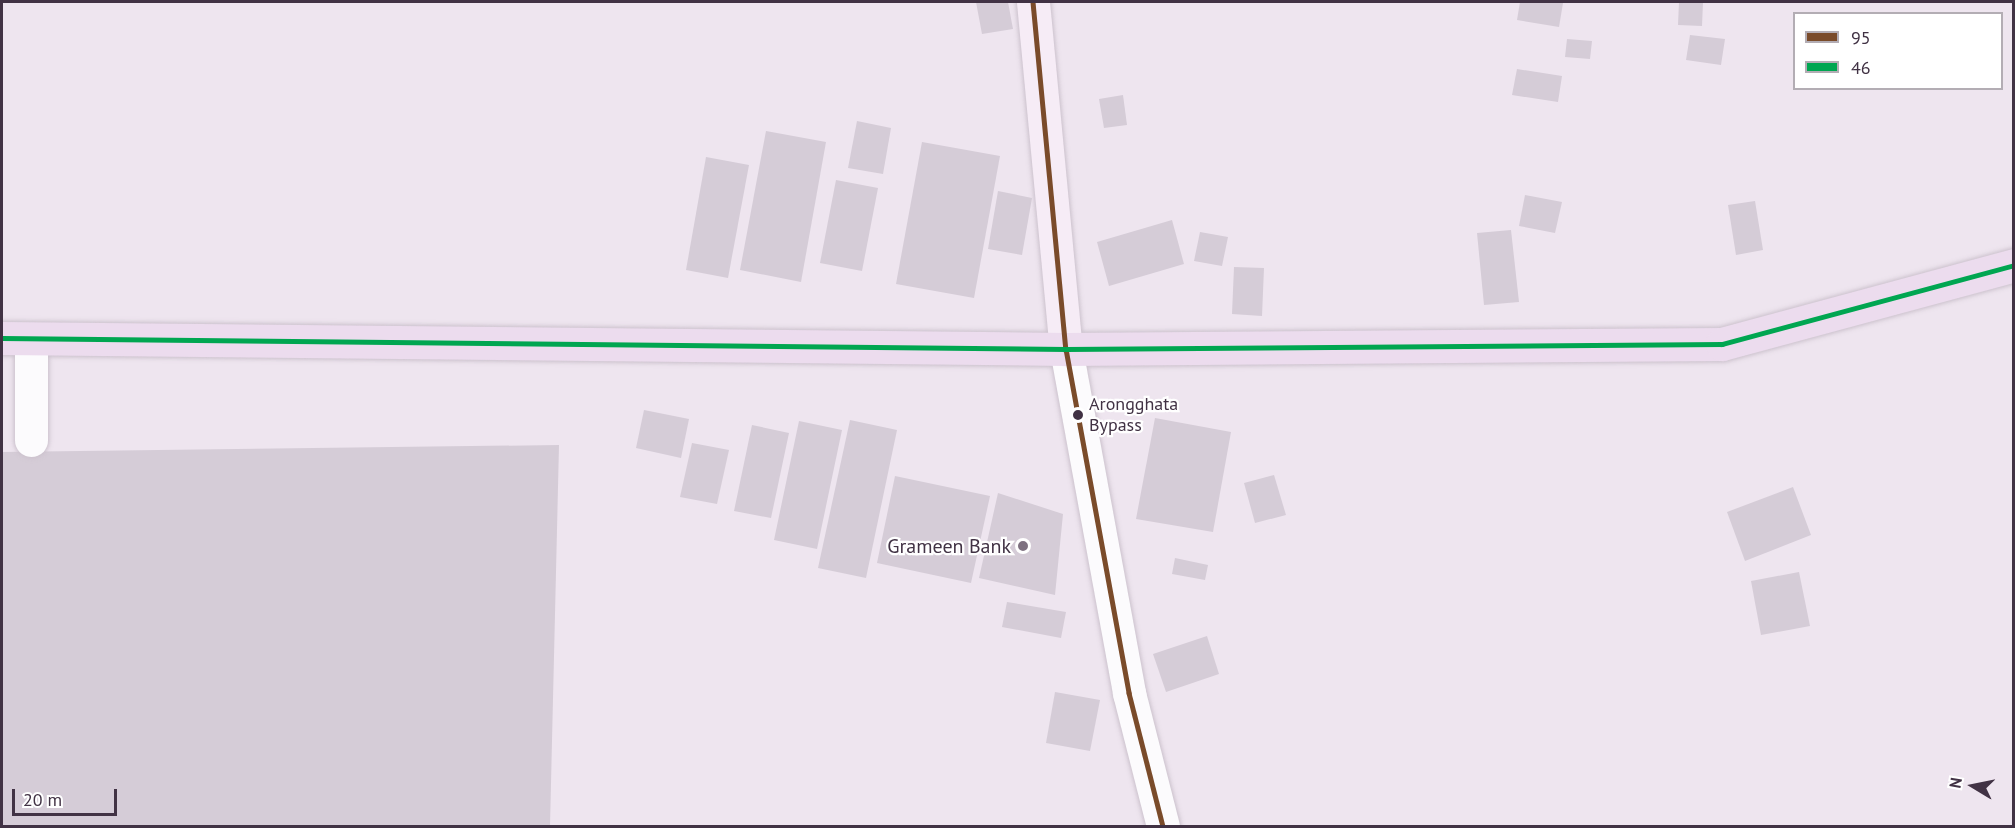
<!DOCTYPE html>
<style>
body{margin:0}
#map{position:relative;width:2015px;height:828px;overflow:hidden;background:#eee5ef;font-family:"PT Sans",sans-serif}
div>[style]{position:absolute}
[style*='--x']{left:calc(var(--x)*1px);top:calc(var(--y)*1px);width:calc(var(--w)*1px);rotate:calc(var(--a)*1deg)}
.building>*{inset:0;background:#d5ccd7}
.roads{filter:drop-shadow(0 0 2px #ccc2cd) drop-shadow(0 0 2px #ccc2cd)}
.minor>*{height:33px;margin:-16.5px;padding:0 16.5px;transform-origin:16.5px;border-radius:16.5px;background:#fcfbfd}
.tertiary>*{height:33px;margin:-16.5px;padding:0 16.5px;transform-origin:16.5px;border-radius:16.5px;background:#fcfbfd}
.secondary>*{height:33px;margin:-16.5px;padding:0 16.5px;transform-origin:16.5px;border-radius:16.5px;background:#f6ecf6}
.trunk>*{height:33px;margin:-16.5px;padding:0 16.5px;transform-origin:16.5px;border-radius:16.5px;background:#ecdcee}
.bus-1>*{height:4.5px;margin:-2.25px;padding:0 2.25px;transform-origin:2.25px;border-radius:2.25px;background:#7a4b2a}
.bus-2>*{height:4.5px;margin:-2.25px;padding:0 2.25px;transform-origin:2.25px;border-radius:2.25px;background:#00a651}
.dots>*{width:16px;height:16px;translate:-50% -50%;box-sizing:border-box;border:3px solid #fff;border-radius:50%}
span{translate:-50% -50%;white-space:nowrap;text-align:center;line-height:1.15;-webkit-text-stroke:4.5px #fff;paint-order:stroke}
.bus-label{font-size:18px;color:#413244}
.left{translate:0 -50%;text-align:left}
.poi-label{font-size:20px;color:#413244}
.right{translate:-100% -50%;text-align:right}
.frame{position:absolute;inset:0;border:3px solid #413244;pointer-events:none}
.legend{position:absolute;left:1793px;top:12px;width:210px;height:78px;box-sizing:border-box;background:#fff;border:2px solid #b3adb4;margin:0;padding:8px 10px;list-style:none;font-size:18px;color:#413244}
.legend li{display:flex;align-items:center;gap:12px;height:30px}
.legend b{width:30px;border:2px solid #b3adb4}
.north{position:absolute;left:1943px;top:756px;width:60px;height:60px;-webkit-text-stroke:4px #fff;paint-order:stroke;rotate:280deg;font-size:16px;font-weight:700;line-height:24px;text-align:center;color:#413244}
.north::after{content:'';display:block;margin:auto;width:21px;height:27px;background:#413244;clip-path:polygon(50% 0,100% 100%,50% 72%,0 100%)}
.scale{position:absolute;left:12px;top:789px;width:105px;height:27px;box-sizing:border-box;border:3px solid #413244;border-top:0;padding-left:8px;font-size:18px;line-height:21px;white-space:nowrap;color:#413244;-webkit-text-stroke:4px #fff;paint-order:stroke}
</style>
<div id="map">
<div class="building">
<i style="clip-path:polygon(976px 2px,1008px 2px,1013px 29px,982px 34px)"></i>
<i style="clip-path:polygon(1520px 2px,1563px 3px,1559px 27px,1517px 20px)"></i>
<i style="clip-path:polygon(1679px 2px,1703px 2px,1702px 26px,1678px 25px)"></i>
<i style="clip-path:polygon(1690px 35px,1725px 39px,1721px 65px,1686px 60px)"></i>
<i style="clip-path:polygon(1567px 39px,1592px 41px,1590px 59px,1565px 57px)"></i>
<i style="clip-path:polygon(1517px 69px,1562px 76px,1558px 102px,1512px 95px)"></i>
<i style="clip-path:polygon(1123px 95px,1127px 125px,1104px 128px,1099px 99px)"></i>
<i style="clip-path:polygon(857px 121px,891px 128px,883px 174px,848px 168px)"></i>
<i style="clip-path:polygon(766px 131px,826px 142px,801px 282px,740px 270px)"></i>
<i style="clip-path:polygon(922px 142px,1000px 156px,974px 298px,896px 284px)"></i>
<i style="clip-path:polygon(706px 157px,749px 165px,728px 278px,686px 270px)"></i>
<i style="clip-path:polygon(836px 180px,878px 188px,862px 271px,820px 263px)"></i>
<i style="clip-path:polygon(998px 191px,1032px 198px,1022px 255px,988px 249px)"></i>
<i style="clip-path:polygon(1525px 195px,1562px 202px,1555px 233px,1519px 226px)"></i>
<i style="clip-path:polygon(1755px 201px,1763px 250px,1736px 255px,1728px 205px)"></i>
<i style="clip-path:polygon(1172px 220px,1184px 264px,1109px 286px,1097px 242px)"></i>
<i style="clip-path:polygon(1511px 230px,1519px 302px,1484px 305px,1477px 233px)"></i>
<i style="clip-path:polygon(1200px 232px,1228px 237px,1222px 266px,1194px 261px)"></i>
<i style="clip-path:polygon(1234px 267px,1264px 268px,1262px 316px,1232px 314px)"></i>
<i style="clip-path:polygon(644px 410px,689px 419px,681px 458px,636px 448px)"></i>
<i style="clip-path:polygon(1155px 418px,1231px 432px,1213px 532px,1136px 519px)"></i>
<i style="clip-path:polygon(850px 420px,897px 430px,866px 578px,818px 568px)"></i>
<i style="clip-path:polygon(799px 421px,842px 430px,817px 549px,774px 540px)"></i>
<i style="clip-path:polygon(752px 425px,789px 433px,771px 518px,734px 511px)"></i>
<i style="clip-path:polygon(692px 443px,729px 450px,717px 504px,680px 497px)"></i>
<i style="clip-path:polygon(559px 445px,550px 826px,2px 826px,2px 452px)"></i>
<i style="clip-path:polygon(1274px 475px,1286px 515px,1255px 523px,1244px 483px)"></i>
<i style="clip-path:polygon(895px 476px,990px 496px,971px 583px,877px 563px)"></i>
<i style="clip-path:polygon(1793px 487px,1811px 535px,1745px 561px,1727px 512px)"></i>
<i style="clip-path:polygon(998px 493px,1063px 514px,1055px 595px,979px 578px)"></i>
<i style="clip-path:polygon(1175px 558px,1208px 565px,1205px 580px,1172px 574px)"></i>
<i style="clip-path:polygon(1799px 572px,1810px 626px,1761px 635px,1751px 581px)"></i>
<i style="clip-path:polygon(1007px 602px,1066px 612px,1061px 638px,1002px 627px)"></i>
<i style="clip-path:polygon(1207px 636px,1219px 674px,1166px 692px,1153px 654px)"></i>
<i style="clip-path:polygon(1055px 692px,1100px 700px,1090px 751px,1046px 743px)"></i>
</div>
<div class="roads">
<div class="minor">
<i style="--x:31;--y:440;--w:101;--a:-90"></i>
</div>
<div class="tertiary">
<i style="--x:1066;--y:349;--w:350;--a:79.6"></i>
<i style="--x:1129;--y:693;--w:137;--a:75.7"></i>
</div>
<div class="secondary">
<i style="--x:1033;--y:2;--w:349;--a:84.6"></i>
</div>
<div class="trunk">
<i style="--x:2;--y:338;--w:1064;--a:0.59"></i>
<i style="--x:1066;--y:349;--w:656;--a:-0.44"></i>
<i style="--x:1722;--y:344;--w:302;--a:-15.1"></i>
</div>
</div>
<div class="bus-1">
<i style="--x:1033;--y:2;--w:349;--a:84.6"></i>
<i style="--x:1066;--y:349;--w:350;--a:79.6"></i>
<i style="--x:1129;--y:693;--w:137;--a:75.7"></i>
</div>
<div class="bus-2">
<i style="--x:2;--y:338;--w:1064;--a:0.59"></i>
<i style="--x:1066;--y:349;--w:656;--a:-0.44"></i>
<i style="--x:1722;--y:344;--w:302;--a:-15.1"></i>
</div>
<div class="dots">
<i style="left:1078px;top:415px;background:#413244"></i>
<i style="left:1023px;top:546px;background:#7e7180"></i>
</div>
<div class="bus-label">
<span class="left" style="left:1089px;top:415px">Arongghata<br>Bypass</span>
</div>
<div class="poi-label">
<span class="right" style="left:1011px;top:546px">Grameen Bank</span>
</div>
<div class="frame"></div>
<ul class="legend">
<li><b style="height:8px;background:#7a4b2a"></b>95</li>
<li><b style="height:8px;background:#00a651"></b>46</li>
</ul>
<div class="north">N</div>
<div class="scale">20 m</div>
</div>
